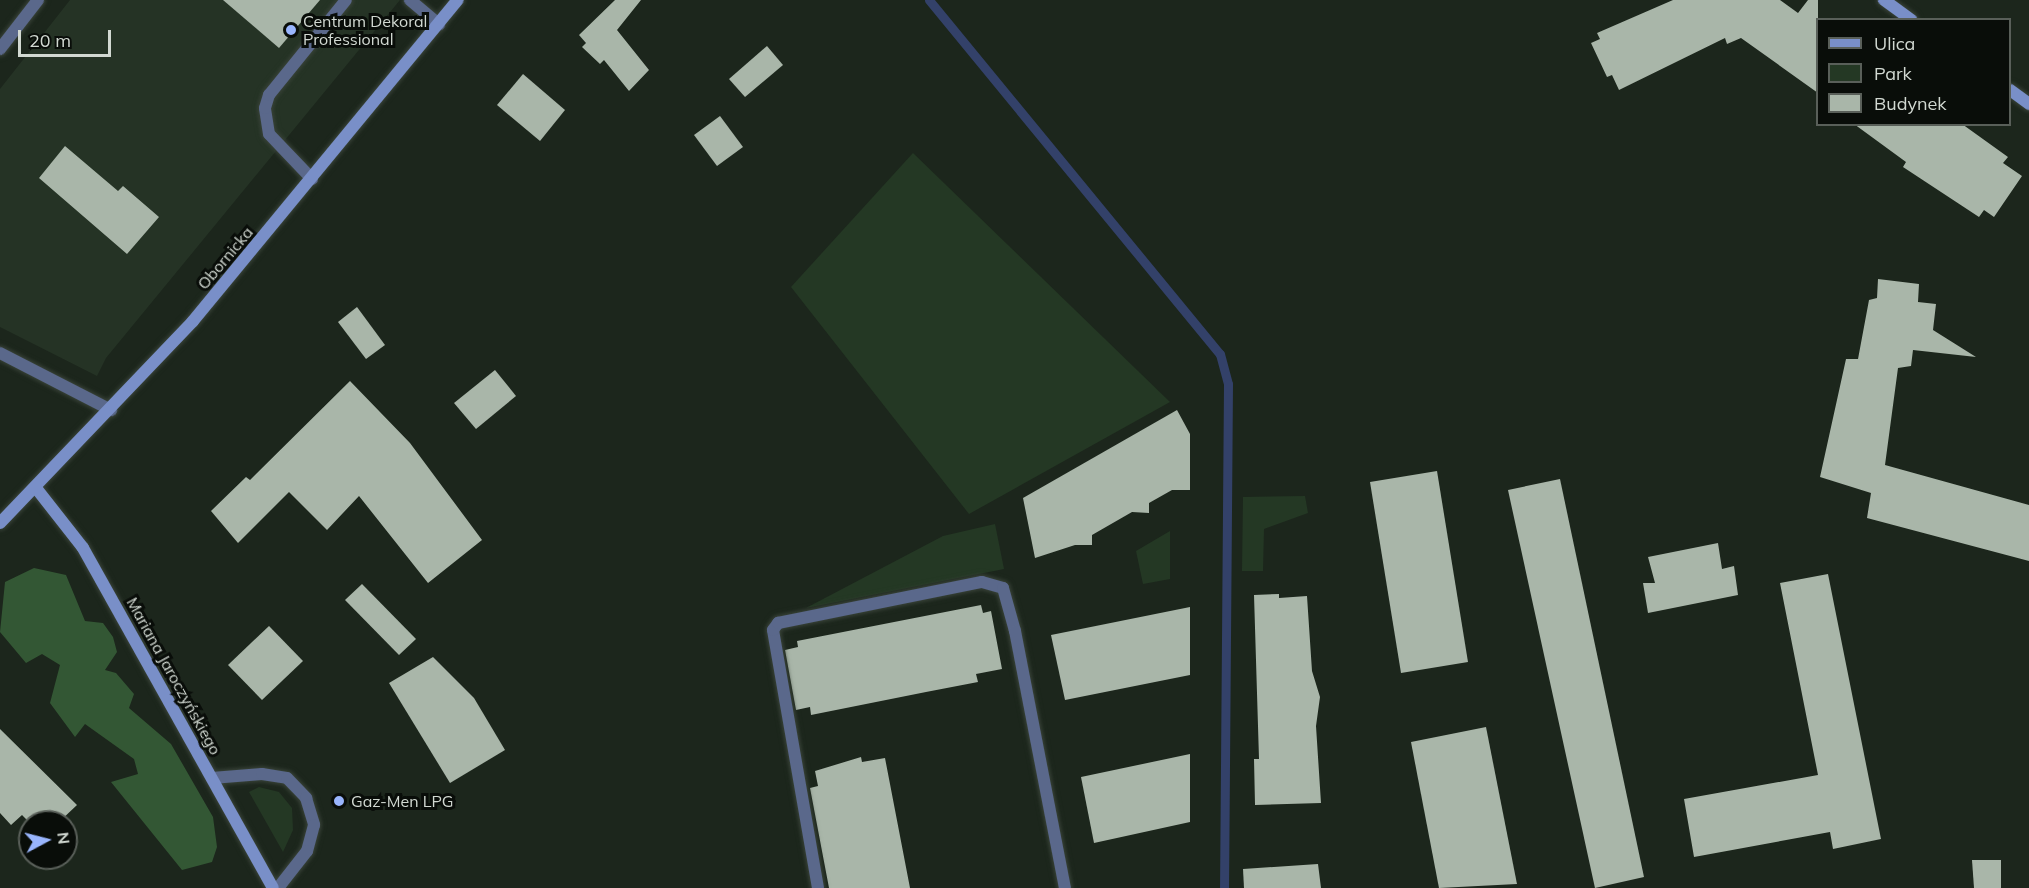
<!DOCTYPE html>
<meta charset="utf-8">
<style>
body{margin:0}
#map{position:relative;width:2029px;height:888px;overflow:hidden;background:#1c261c;font-family:Mulish,sans-serif}
div>[style]{position:absolute}
[style*='--x']{left:calc(var(--x)*1px);top:calc(var(--y)*1px);width:calc(var(--w)*1px);rotate:calc(var(--a)*1deg)}
.built>*{inset:0;background:#253325}
.green>*{inset:0;background:#243824}
.forest>*{inset:0;background:#335734}
.stream>*{height:9px;margin:-4.5px;padding:0 4.5px;transform-origin:4.5px;border-radius:4.5px;background:#334169}
.building>*{inset:0;background:#a9b6a9}
.roads{filter:drop-shadow(0 0 2px #394339) drop-shadow(0 0 2px #394339)}
.lane>*{height:12px;margin:-6px;padding:0 6px;transform-origin:6px;border-radius:6px;background:#5a688b}
.street>*{height:12px;margin:-6px;padding:0 6px;transform-origin:6px;border-radius:6px;background:#5a688b}
.secondary>*{height:12px;margin:-6px;padding:0 6px;transform-origin:6px;border-radius:6px;background:#798fc8}
.dots>*{width:16px;height:16px;translate:-50% -50%;box-sizing:border-box;border:3px solid #090d09;border-radius:50%}
span{translate:-50% -50%;white-space:nowrap;text-align:center;line-height:1.15;-webkit-text-stroke:6px #090d09;paint-order:stroke}
.poi-label{font-size:16px;color:#d2d9d2}
.left{translate:0 -50%;text-align:left}
.street-label{font-size:16px;color:#d2d9d2}
.legend{position:absolute;left:1816px;top:18px;width:195px;height:108px;box-sizing:border-box;background:#090d09;border:2px solid #595f59;margin:0;padding:8px 10px;list-style:none;font-size:18px;color:#d2d9d2}
.legend li{display:flex;align-items:center;gap:12px;height:30px}
.legend b{width:30px;border:2px solid #595f59}
.north{position:absolute;left:18px;top:810px;width:60px;height:60px;box-sizing:border-box;background:#090d09;border:2px solid #595f59;border-radius:50%;rotate:83deg;font-size:16px;font-weight:700;line-height:24px;text-align:center;color:#d2d9d2}
.north::after{content:'';display:block;margin:auto;width:21px;height:27px;background:#99b5fd;clip-path:polygon(50% 0,100% 100%,50% 72%,0 100%)}
.scale{position:absolute;left:18px;top:30px;width:93px;height:27px;box-sizing:border-box;border:3px solid #d2d9d2;border-top:0;padding-left:8px;font-size:18px;line-height:21px;white-space:nowrap;color:#d2d9d2;-webkit-text-stroke:4px #090d09;paint-order:stroke}
</style>
<div id="map">
<div class="built">
<i style="clip-path:polygon(70px 0,400px 0,106px 358px,97px 376px,0 327px,0 89px)"></i>
</div>
<div class="green">
<i style="clip-path:polygon(913px 153px,1170px 402px,969px 514px,791px 287px)"></i>
<i style="clip-path:polygon(1305px 496px,1308px 513px,1264px 529px,1263px 571px,1242px 571px,1243px 497px)"></i>
<i style="clip-path:polygon(995px 524px,1004px 569px,806px 608px,943px 536px)"></i>
<i style="clip-path:polygon(1170px 531px,1170px 579px,1143px 584px,1136px 551px)"></i>
<i style="clip-path:polygon(259px 787px,279px 792px,292px 808px,293px 830px,283px 852px,249px 792px)"></i>
</div>
<div class="forest">
<i style="clip-path:polygon(34px 568px,66px 575px,85px 621px,103px 623px,113px 637px,117px 652px,105px 670px,116px 673px,134px 694px,129px 708px,171px 744px,213px 817px,217px 847px,212px 862px,182px 870px,111px 782px,138px 774px,134px 759px,85px 724px,75px 737px,50px 703px,60px 665px,42px 654px,26px 663px,0 632px,5px 582px)"></i>
</div>
<div class="stream">
<i style="--x:929;--y:0;--w:458;--a:50.6"></i>
<i style="--x:1220;--y:354;--w:31;--a:75"></i>
<i style="--x:1228;--y:384;--w:504;--a:90.45"></i>
</div>
<div class="building">
<i style="clip-path:polygon(223px 0,320px 0,279px 48px)"></i>
<i style="clip-path:polygon(615px 0,641px 0,617px 30px,649px 70px,629px 91px,604px 60px,600px 64px,582px 47px,586px 43px,579px 35px)"></i>
<i style="clip-path:polygon(1673px 0,1780px 0,1798px 13px,1808px 0,1818px 0,1818px 93px,1741px 38px,1727px 44px,1725px 38px,1619px 90px,1612px 75px,1607px 77px,1591px 43px,1600px 39px,1597px 33px)"></i>
<i style="clip-path:polygon(767px 46px,783px 65px,745px 97px,729px 79px)"></i>
<i style="clip-path:polygon(523px 74px,565px 110px,540px 141px,497px 105px)"></i>
<i style="clip-path:polygon(720px 116px,743px 147px,717px 166px,694px 135px)"></i>
<i style="clip-path:polygon(1854px 124px,1962px 124px,2008px 157px,2003px 163px,2022px 176px,1994px 217px,1984px 210px,1979px 217px,1903px 167px,1906px 162px)"></i>
<i style="clip-path:polygon(65px 146px,118px 191px,123px 186px,159px 217px,127px 254px,39px 178px)"></i>
<i style="clip-path:polygon(1878px 279px,1919px 284px,1918px 302px,1936px 304px,1933px 330px,1976px 357px,1913px 350px,1911px 366px,1898px 368px,1885px 465px,2029px 505px,2029px 561px,1867px 518px,1871px 493px,1820px 477px,1846px 359px,1858px 359px,1869px 300px,1877px 298px)"></i>
<i style="clip-path:polygon(357px 307px,385px 345px,366px 359px,338px 322px)"></i>
<i style="clip-path:polygon(495px 370px,516px 396px,476px 429px,454px 403px)"></i>
<i style="clip-path:polygon(350px 381px,410px 443px,482px 540px,428px 583px,359px 496px,327px 530px,289px 492px,238px 543px,211px 511px,246px 477px,250px 480px)"></i>
<i style="clip-path:polygon(1177px 410px,1190px 434px,1190px 490px,1172px 490px,1149px 503px,1149px 513px,1132px 512px,1092px 535px,1092px 545px,1075px 545px,1035px 558px,1023px 498px)"></i>
<i style="clip-path:polygon(1437px 471px,1468px 662px,1401px 673px,1370px 482px)"></i>
<i style="clip-path:polygon(1560px 479px,1644px 877px,1595px 888px,1508px 490px)"></i>
<i style="clip-path:polygon(1718px 543px,1722px 569px,1734px 566px,1738px 595px,1648px 613px,1643px 583px,1655px 583px,1648px 557px)"></i>
<i style="clip-path:polygon(1828px 574px,1881px 839px,1833px 849px,1830px 832px,1694px 857px,1684px 799px,1818px 775px,1780px 583px)"></i>
<i style="clip-path:polygon(362px 584px,416px 639px,399px 655px,345px 600px)"></i>
<i style="clip-path:polygon(1279px 594px,1279px 598px,1307px 596px,1312px 671px,1320px 697px,1316px 726px,1321px 803px,1255px 805px,1254px 759px,1259px 759px,1254px 595px)"></i>
<i style="clip-path:polygon(981px 605px,983px 613px,991px 611px,1002px 669px,976px 674px,978px 682px,926px 692px,811px 715px,810px 707px,796px 710px,785px 650px,798px 647px,797px 641px)"></i>
<i style="clip-path:polygon(1190px 607px,1190px 675px,1065px 700px,1051px 635px)"></i>
<i style="clip-path:polygon(269px 626px,303px 661px,262px 700px,228px 665px)"></i>
<i style="clip-path:polygon(433px 657px,474px 698px,505px 750px,450px 783px,389px 683px)"></i>
<i style="clip-path:polygon(1486px 727px,1517px 884px,1439px 888px,1411px 742px)"></i>
<i style="clip-path:polygon(0 729px,77px 805px,59px 822px,29px 822px,22px 815px,11px 825px,0 813px)"></i>
<i style="clip-path:polygon(1190px 754px,1190px 822px,1094px 843px,1081px 777px)"></i>
<i style="clip-path:polygon(861px 757px,862px 762px,885px 758px,910px 888px,829px 888px,810px 788px,818px 786px,815px 771px)"></i>
<i style="clip-path:polygon(1972px 860px,2001px 860px,2001px 888px,1974px 888px)"></i>
<i style="clip-path:polygon(1318px 864px,1321px 888px,1244px 888px,1243px 869px)"></i>
</div>
<div class="roads">
<div class="lane">
<i style="--x:410;--y:0;--w:38;--a:40"></i>
<i style="--x:0;--y:49;--w:62;--a:-52.2"></i>
<i style="--x:312;--y:179;--w:62;--a:-133.7"></i>
<i style="--x:269;--y:134;--w:26;--a:-99"></i>
<i style="--x:265;--y:108;--w:14;--a:-73"></i>
<i style="--x:269;--y:95;--w:122;--a:-51"></i>
<i style="--x:212;--y:778;--w:50;--a:-4.6"></i>
<i style="--x:262;--y:774;--w:25;--a:9"></i>
<i style="--x:287;--y:778;--w:28;--a:46"></i>
<i style="--x:306;--y:798;--w:28;--a:73"></i>
<i style="--x:314;--y:825;--w:27;--a:105"></i>
<i style="--x:307;--y:851;--w:47;--a:128.1"></i>
<i style="--x:818;--y:888;--w:262;--a:-99.9"></i>
<i style="--x:773;--y:630;--w:9;--a:-54"></i>
<i style="--x:778;--y:623;--w:208;--a:-11.4"></i>
<i style="--x:982;--y:582;--w:22;--a:16"></i>
<i style="--x:1003;--y:588;--w:45;--a:74.4"></i>
<i style="--x:1015;--y:631;--w:262;--a:79"></i>
</div>
<div class="street">
<i style="--x:0;--y:353;--w:125;--a:27.2"></i>
</div>
<div class="secondary">
<i style="--x:1884;--y:0;--w:34;--a:36"></i>
<i style="--x:2010;--y:90;--w:24;--a:36"></i>
<i style="--x:36;--y:488;--w:76;--a:51.9"></i>
<i style="--x:83;--y:548;--w:389;--a:60.8"></i>
<i style="--x:0;--y:523;--w:279;--a:-46.3"></i>
<i style="--x:193;--y:321;--w:416;--a:-50.5"></i>
</div>
</div>
<div class="dots">
<i style="left:291px;top:30px;background:#99b5fd"></i>
<i style="left:339px;top:801px;background:#99b5fd"></i>
</div>
<div class="poi-label">
<span class="left" style="left:303px;top:30px">Centrum Dekoral<br>Professional</span>
<span class="left" style="left:351px;top:801px">Gaz-Men LPG</span>
</div>
<div class="street-label">
<span style="left:225px;top:258px;rotate:-50deg">Obornicka</span>
<span style="left:174px;top:676px;rotate:61deg">Mariana Jaroczyńskiego</span>
</div>
<ul class="legend">
<li><b style="height:8px;background:#798fc8"></b>Ulica</li>
<li><b style="height:16px;background:#243824"></b>Park</li>
<li><b style="height:16px;background:#a9b6a9"></b>Budynek</li>
</ul>
<div class="north">N</div>
<div class="scale">20 m</div>
</div>
